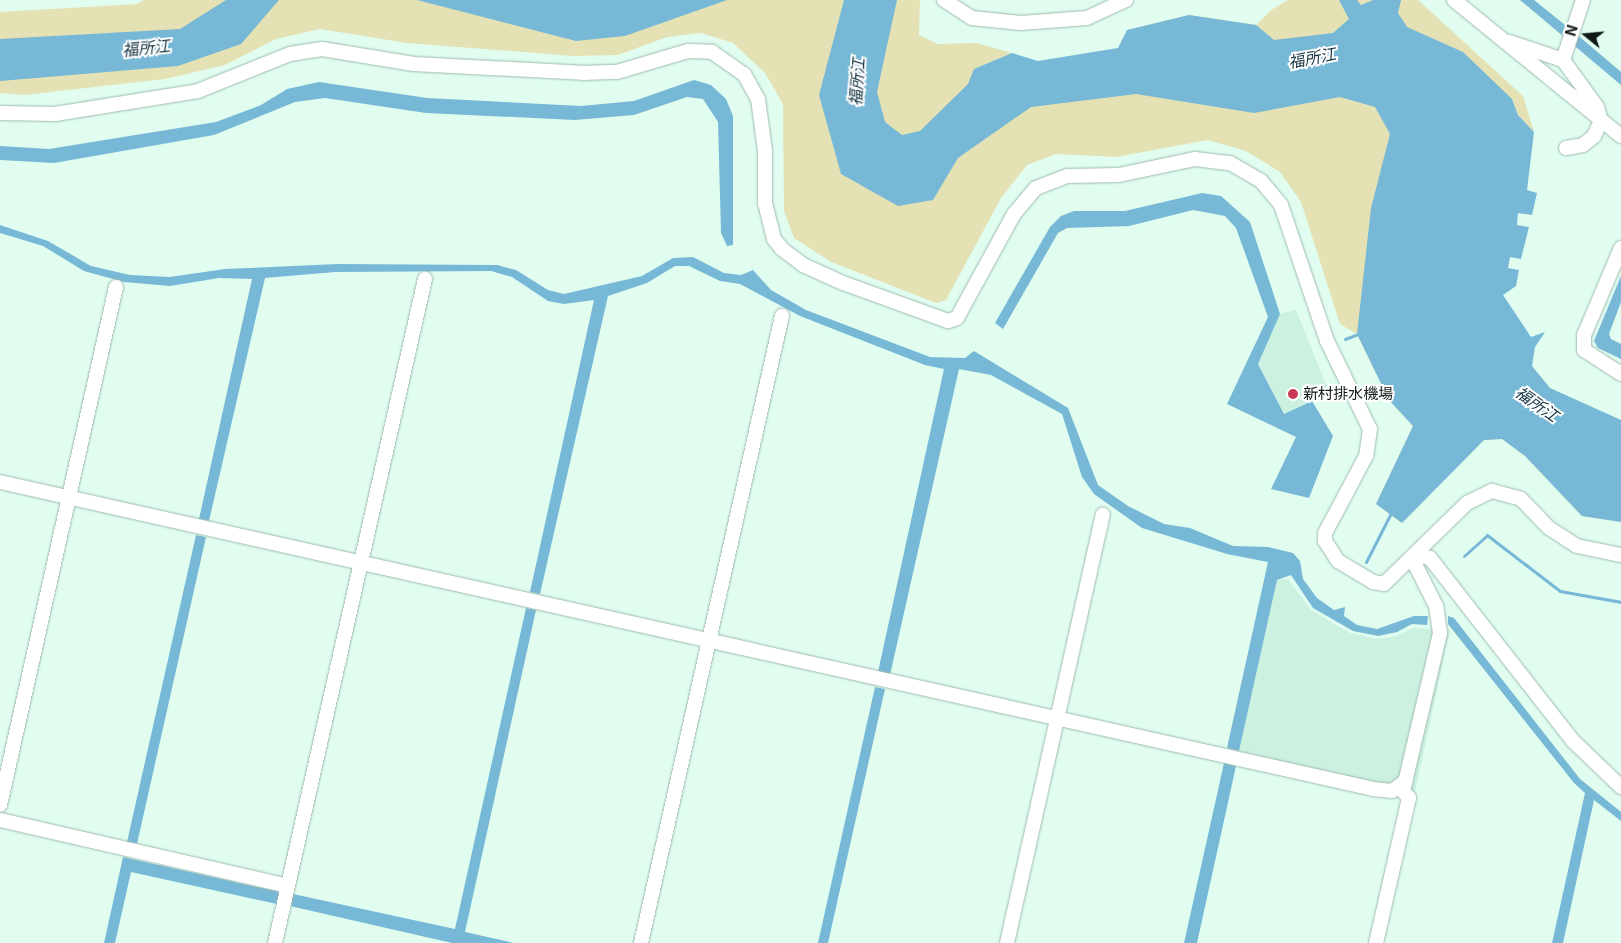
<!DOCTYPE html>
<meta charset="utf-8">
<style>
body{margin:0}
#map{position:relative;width:1621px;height:943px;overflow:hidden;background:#e0fdf0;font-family:Inter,"Noto Sans JP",sans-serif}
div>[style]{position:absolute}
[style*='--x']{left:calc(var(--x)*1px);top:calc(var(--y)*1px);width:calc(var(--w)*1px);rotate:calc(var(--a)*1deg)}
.built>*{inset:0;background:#ccf1e0}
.green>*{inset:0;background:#e4e2b5}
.water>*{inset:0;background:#77b8d6}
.stream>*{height:3px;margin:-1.5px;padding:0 1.5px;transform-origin:1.5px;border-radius:1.5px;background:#77b8d6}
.roads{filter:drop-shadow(0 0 1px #9fbaaf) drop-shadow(0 0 1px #9fbaaf)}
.minor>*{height:14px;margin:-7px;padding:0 7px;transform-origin:7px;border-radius:7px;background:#fff}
.dots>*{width:14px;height:14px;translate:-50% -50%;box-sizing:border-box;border:2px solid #fff;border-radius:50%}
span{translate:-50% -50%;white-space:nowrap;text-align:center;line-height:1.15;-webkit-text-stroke:4px #fff;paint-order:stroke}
.poi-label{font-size:15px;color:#0f1915}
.left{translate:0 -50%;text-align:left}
.water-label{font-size:16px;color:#153441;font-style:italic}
.north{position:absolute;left:1561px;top:10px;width:50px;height:50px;-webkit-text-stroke:4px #fff;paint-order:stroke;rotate:287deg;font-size:14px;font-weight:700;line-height:20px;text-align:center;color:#0f1915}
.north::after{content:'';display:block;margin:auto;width:18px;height:22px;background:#0f1915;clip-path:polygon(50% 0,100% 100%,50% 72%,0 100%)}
</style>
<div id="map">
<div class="built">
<i style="clip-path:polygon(1296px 310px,1329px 392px,1284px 414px,1258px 363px,1280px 314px)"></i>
<i style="clip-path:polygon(1288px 579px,1311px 610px,1350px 633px,1378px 639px,1397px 636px,1413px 628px,1450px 630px,1415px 792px,1239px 751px,1277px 580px)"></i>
</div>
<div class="green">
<i style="clip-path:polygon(144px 0,235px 0,187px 33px,0 47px,0 12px,137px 4px)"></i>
<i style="clip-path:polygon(267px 0,854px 0,848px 167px,1033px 87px,1415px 88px,1479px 412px,1621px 522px,1582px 516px,1525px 456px,1502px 439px,1484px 440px,1402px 523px,1376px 504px,1413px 426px,1389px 400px,1357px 334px,1340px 324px,1301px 202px,1280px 172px,1246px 151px,1208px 140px,1116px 157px,1056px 154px,1027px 165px,1001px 198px,946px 300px,936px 303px,831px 262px,794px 238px,784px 211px,783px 104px,765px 73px,733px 43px,701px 33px,667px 37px,618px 55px,574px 56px,407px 43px,320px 29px,276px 39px,225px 65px,165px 79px,24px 95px,0 93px,0 75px,172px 58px)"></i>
<i style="clip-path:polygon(891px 0,920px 0,919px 35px,938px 44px,976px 43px,1012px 53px,974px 69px,978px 90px,916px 149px,868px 135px)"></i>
<i style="clip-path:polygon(1288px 0,1418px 0,1523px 96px,1534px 132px,1518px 115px,1512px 99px,1127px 30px,1189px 15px,1256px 25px,1271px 10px)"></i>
</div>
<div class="water">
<i style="clip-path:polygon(226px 0,279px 0,241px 44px,178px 66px,0 81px,0 39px,180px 29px)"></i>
<i style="clip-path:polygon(417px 0,727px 0,625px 36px,576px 41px)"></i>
<i style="clip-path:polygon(844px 0,897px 0,877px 92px,885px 122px,902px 135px,920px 131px,968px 84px,974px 69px,1012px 53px,1038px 61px,1118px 48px,1127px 30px,1189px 15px,1256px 25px,1274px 40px,1333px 33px,1349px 19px,1339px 0,1357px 0,1361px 5px,1373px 0,1401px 0,1398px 13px,1407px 27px,1463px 52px,1512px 99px,1518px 115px,1534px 132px,1527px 190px,1537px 193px,1532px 215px,1518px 213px,1517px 225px,1529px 227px,1521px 259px,1510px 257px,1508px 268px,1519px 270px,1516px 286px,1503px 295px,1531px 337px,1545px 332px,1535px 347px,1532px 366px,1550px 388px,1621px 420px,1621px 522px,1582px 516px,1525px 456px,1502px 439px,1484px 440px,1402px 523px,1376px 504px,1413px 426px,1389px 400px,1357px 334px,1371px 208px,1390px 134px,1375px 107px,1340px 97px,1254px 113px,1136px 94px,1031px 107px,958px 158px,933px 200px,898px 206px,841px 174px,819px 95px)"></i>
<i style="clip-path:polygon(1520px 0,1534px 0,1580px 37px,1621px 72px,1621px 85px)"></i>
<i style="clip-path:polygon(694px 80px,711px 85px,726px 99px,733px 116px,733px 245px,727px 246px,721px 233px,718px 122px,703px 99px,687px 97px,634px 115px,575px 120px,426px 113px,325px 98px,295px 102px,214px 135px,54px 163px,0 160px,0 146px,49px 149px,216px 122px,261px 105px,287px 89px,319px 82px,427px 98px,581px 106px,634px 101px)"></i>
<i style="clip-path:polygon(1202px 193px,1221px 196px,1250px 222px,1280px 314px,1258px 364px,1284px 414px,1312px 401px,1333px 436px,1309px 498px,1271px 489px,1296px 437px,1227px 404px,1268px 317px,1236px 228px,1225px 216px,1193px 210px,1129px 226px,1067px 228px,1058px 233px,1003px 329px,995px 323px,1050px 227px,1061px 216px,1074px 211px,1125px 211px)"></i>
<i style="clip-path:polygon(0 225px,48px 241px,91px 266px,130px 275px,170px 277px,225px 269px,338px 264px,497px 265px,516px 270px,548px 290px,564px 294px,642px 276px,673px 258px,693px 257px,724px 273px,741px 275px,753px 270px,771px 290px,806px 310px,930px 357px,965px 358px,974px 351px,1068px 408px,1098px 485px,1128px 506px,1164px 524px,1190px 528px,1233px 546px,1268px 547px,1293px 553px,1300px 561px,1303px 579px,1317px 598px,1334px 610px,1345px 607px,1344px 616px,1357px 625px,1377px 629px,1414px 616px,1428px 616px,1427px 625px,1412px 624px,1397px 632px,1378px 636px,1353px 631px,1313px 608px,1291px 575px,1277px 580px,1239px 751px,1227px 748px,1268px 562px,1227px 554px,1142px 528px,1094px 494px,1082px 477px,1062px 414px,991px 375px,959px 369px,890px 675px,878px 672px,944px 369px,925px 365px,800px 316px,740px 284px,720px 281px,689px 266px,675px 266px,647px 283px,608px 296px,540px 594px,530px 592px,594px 300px,564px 304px,548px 301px,512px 277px,491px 271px,335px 272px,265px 278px,209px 521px,199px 519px,252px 279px,219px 278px,170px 286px,124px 282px,84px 271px,43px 246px,0 233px)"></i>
<i style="clip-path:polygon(1621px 276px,1621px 302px,1609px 334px,1611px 339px,1621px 344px,1621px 359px,1598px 348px,1594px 341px)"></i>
<i style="clip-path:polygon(196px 535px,206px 537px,137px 844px,127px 842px)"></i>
<i style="clip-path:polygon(526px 608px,536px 610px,465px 932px,514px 943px,452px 943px,290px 906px,293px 894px,455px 929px)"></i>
<i style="clip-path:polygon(1448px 616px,1454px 618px,1580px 779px,1621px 812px,1621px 821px,1594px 800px,1563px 943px,1552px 943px,1585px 793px,1574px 783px,1448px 624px)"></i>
<i style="clip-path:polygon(875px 687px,885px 689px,828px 943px,818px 943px)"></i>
<i style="clip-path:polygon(1224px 763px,1236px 766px,1197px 943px,1184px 943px)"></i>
<i style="clip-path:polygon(123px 857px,280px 892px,277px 904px,131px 872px,115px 943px,104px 943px)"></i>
</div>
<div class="stream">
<i style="--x:1345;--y:339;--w:17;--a:-21"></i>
<i style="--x:1464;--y:556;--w:31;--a:-42"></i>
<i style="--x:1487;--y:535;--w:92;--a:37.5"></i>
<i style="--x:1560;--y:591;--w:62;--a:10.2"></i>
<i style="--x:1366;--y:562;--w:57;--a:-63"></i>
</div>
<div class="roads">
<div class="minor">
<i style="--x:944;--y:0;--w:33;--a:33"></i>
<i style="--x:972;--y:18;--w:49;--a:5.8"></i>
<i style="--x:1021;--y:23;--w:66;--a:-4.3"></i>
<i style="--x:1087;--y:18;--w:43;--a:-24.8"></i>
<i style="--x:1454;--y:0;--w:215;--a:39.2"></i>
<i style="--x:1509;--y:42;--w:57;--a:18.4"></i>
<i style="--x:0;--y:113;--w:55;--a:1"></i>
<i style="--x:55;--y:114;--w:145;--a:-9.1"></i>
<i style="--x:198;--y:91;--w:99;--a:-21.9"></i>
<i style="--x:290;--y:54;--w:32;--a:-9"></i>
<i style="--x:322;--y:49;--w:93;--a:9.3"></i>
<i style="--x:414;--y:64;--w:169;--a:3"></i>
<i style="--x:583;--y:73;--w:34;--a:-2"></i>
<i style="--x:617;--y:72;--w:74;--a:-16.5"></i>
<i style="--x:688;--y:51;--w:24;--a:2"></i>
<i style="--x:712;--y:52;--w:39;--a:35"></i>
<i style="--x:744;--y:74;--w:29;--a:61"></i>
<i style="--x:758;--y:99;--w:52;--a:82.3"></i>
<i style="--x:765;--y:151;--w:52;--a:90"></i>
<i style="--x:765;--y:203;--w:37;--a:76"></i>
<i style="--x:774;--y:239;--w:13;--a:51"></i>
<i style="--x:782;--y:249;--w:26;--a:37"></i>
<i style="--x:803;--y:265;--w:44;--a:24.2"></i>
<i style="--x:843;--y:283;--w:112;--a:19.9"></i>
<i style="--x:948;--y:321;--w:9;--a:-18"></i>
<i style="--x:957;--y:318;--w:119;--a:-61.3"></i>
<i style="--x:1014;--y:214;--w:34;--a:-50"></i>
<i style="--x:1036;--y:188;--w:34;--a:-21"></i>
<i style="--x:1068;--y:176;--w:51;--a:-1.1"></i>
<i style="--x:1119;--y:175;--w:78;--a:-11.9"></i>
<i style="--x:1195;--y:159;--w:35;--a:7"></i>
<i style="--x:1230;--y:163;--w:36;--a:30"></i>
<i style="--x:1261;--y:181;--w:31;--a:50"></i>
<i style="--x:1281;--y:205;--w:144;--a:71.3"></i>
<i style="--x:1327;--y:341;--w:98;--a:64"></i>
<i style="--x:1370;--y:429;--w:27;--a:98"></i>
<i style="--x:1366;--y:456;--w:87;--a:118"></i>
<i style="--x:1325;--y:533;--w:8;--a:90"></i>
<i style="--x:1325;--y:541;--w:24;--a:57"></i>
<i style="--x:1338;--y:561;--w:41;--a:31"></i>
<i style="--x:1373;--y:582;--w:11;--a:10"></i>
<i style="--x:1384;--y:584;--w:116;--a:-44.3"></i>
<i style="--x:1467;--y:503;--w:28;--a:-26"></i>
<i style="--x:1492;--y:491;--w:30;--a:15"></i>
<i style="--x:1521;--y:499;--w:40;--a:46"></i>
<i style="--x:1549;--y:528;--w:33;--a:33"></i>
<i style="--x:1577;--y:546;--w:45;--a:11.6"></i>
<i style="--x:1566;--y:148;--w:17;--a:-10"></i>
<i style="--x:1583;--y:145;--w:14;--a:-39"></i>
<i style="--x:1594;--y:136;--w:17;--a:-65"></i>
<i style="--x:1601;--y:121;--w:15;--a:-106"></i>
<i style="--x:1597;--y:107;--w:58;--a:-125.9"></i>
<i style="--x:1563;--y:60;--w:63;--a:-71.6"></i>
<i style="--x:1621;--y:248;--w:95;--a:113"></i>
<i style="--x:1584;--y:335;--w:15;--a:90"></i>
<i style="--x:1584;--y:350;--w:44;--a:33"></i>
<i style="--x:0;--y:482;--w:1407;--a:12.6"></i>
<i style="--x:1373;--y:789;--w:19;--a:6"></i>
<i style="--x:1392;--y:791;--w:17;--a:-36"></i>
<i style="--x:0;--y:805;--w:531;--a:-77.38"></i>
<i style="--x:0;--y:820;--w:295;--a:12.9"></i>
<i style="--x:275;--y:943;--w:681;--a:-77.27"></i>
<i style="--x:641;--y:943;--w:643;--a:-77.33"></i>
<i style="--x:1007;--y:943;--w:439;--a:-77.4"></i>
<i style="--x:1376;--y:943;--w:149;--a:-77.2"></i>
<i style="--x:1409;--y:798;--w:9;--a:-131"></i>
<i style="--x:1403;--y:791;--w:162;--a:-76.8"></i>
<i style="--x:1440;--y:633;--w:27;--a:-98"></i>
<i style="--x:1436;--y:606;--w:45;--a:-116.6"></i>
<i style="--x:1416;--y:566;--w:11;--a:-95"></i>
<i style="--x:1415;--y:555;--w:15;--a:11"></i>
<i style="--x:1430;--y:558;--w:231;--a:52"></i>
<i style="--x:1572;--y:740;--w:68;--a:43.8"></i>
</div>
</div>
<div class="dots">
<i style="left:1293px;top:394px;background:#c93956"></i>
</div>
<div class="poi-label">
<span class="left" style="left:1303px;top:394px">新村排水機場</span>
</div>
<div class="water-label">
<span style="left:146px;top:48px;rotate:-6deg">福所江</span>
<span style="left:1312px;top:58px;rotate:-11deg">福所江</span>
<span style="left:857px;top:82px;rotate:-86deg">福所江</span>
<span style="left:1537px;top:404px;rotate:35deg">福所江</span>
</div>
<div class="north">N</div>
</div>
